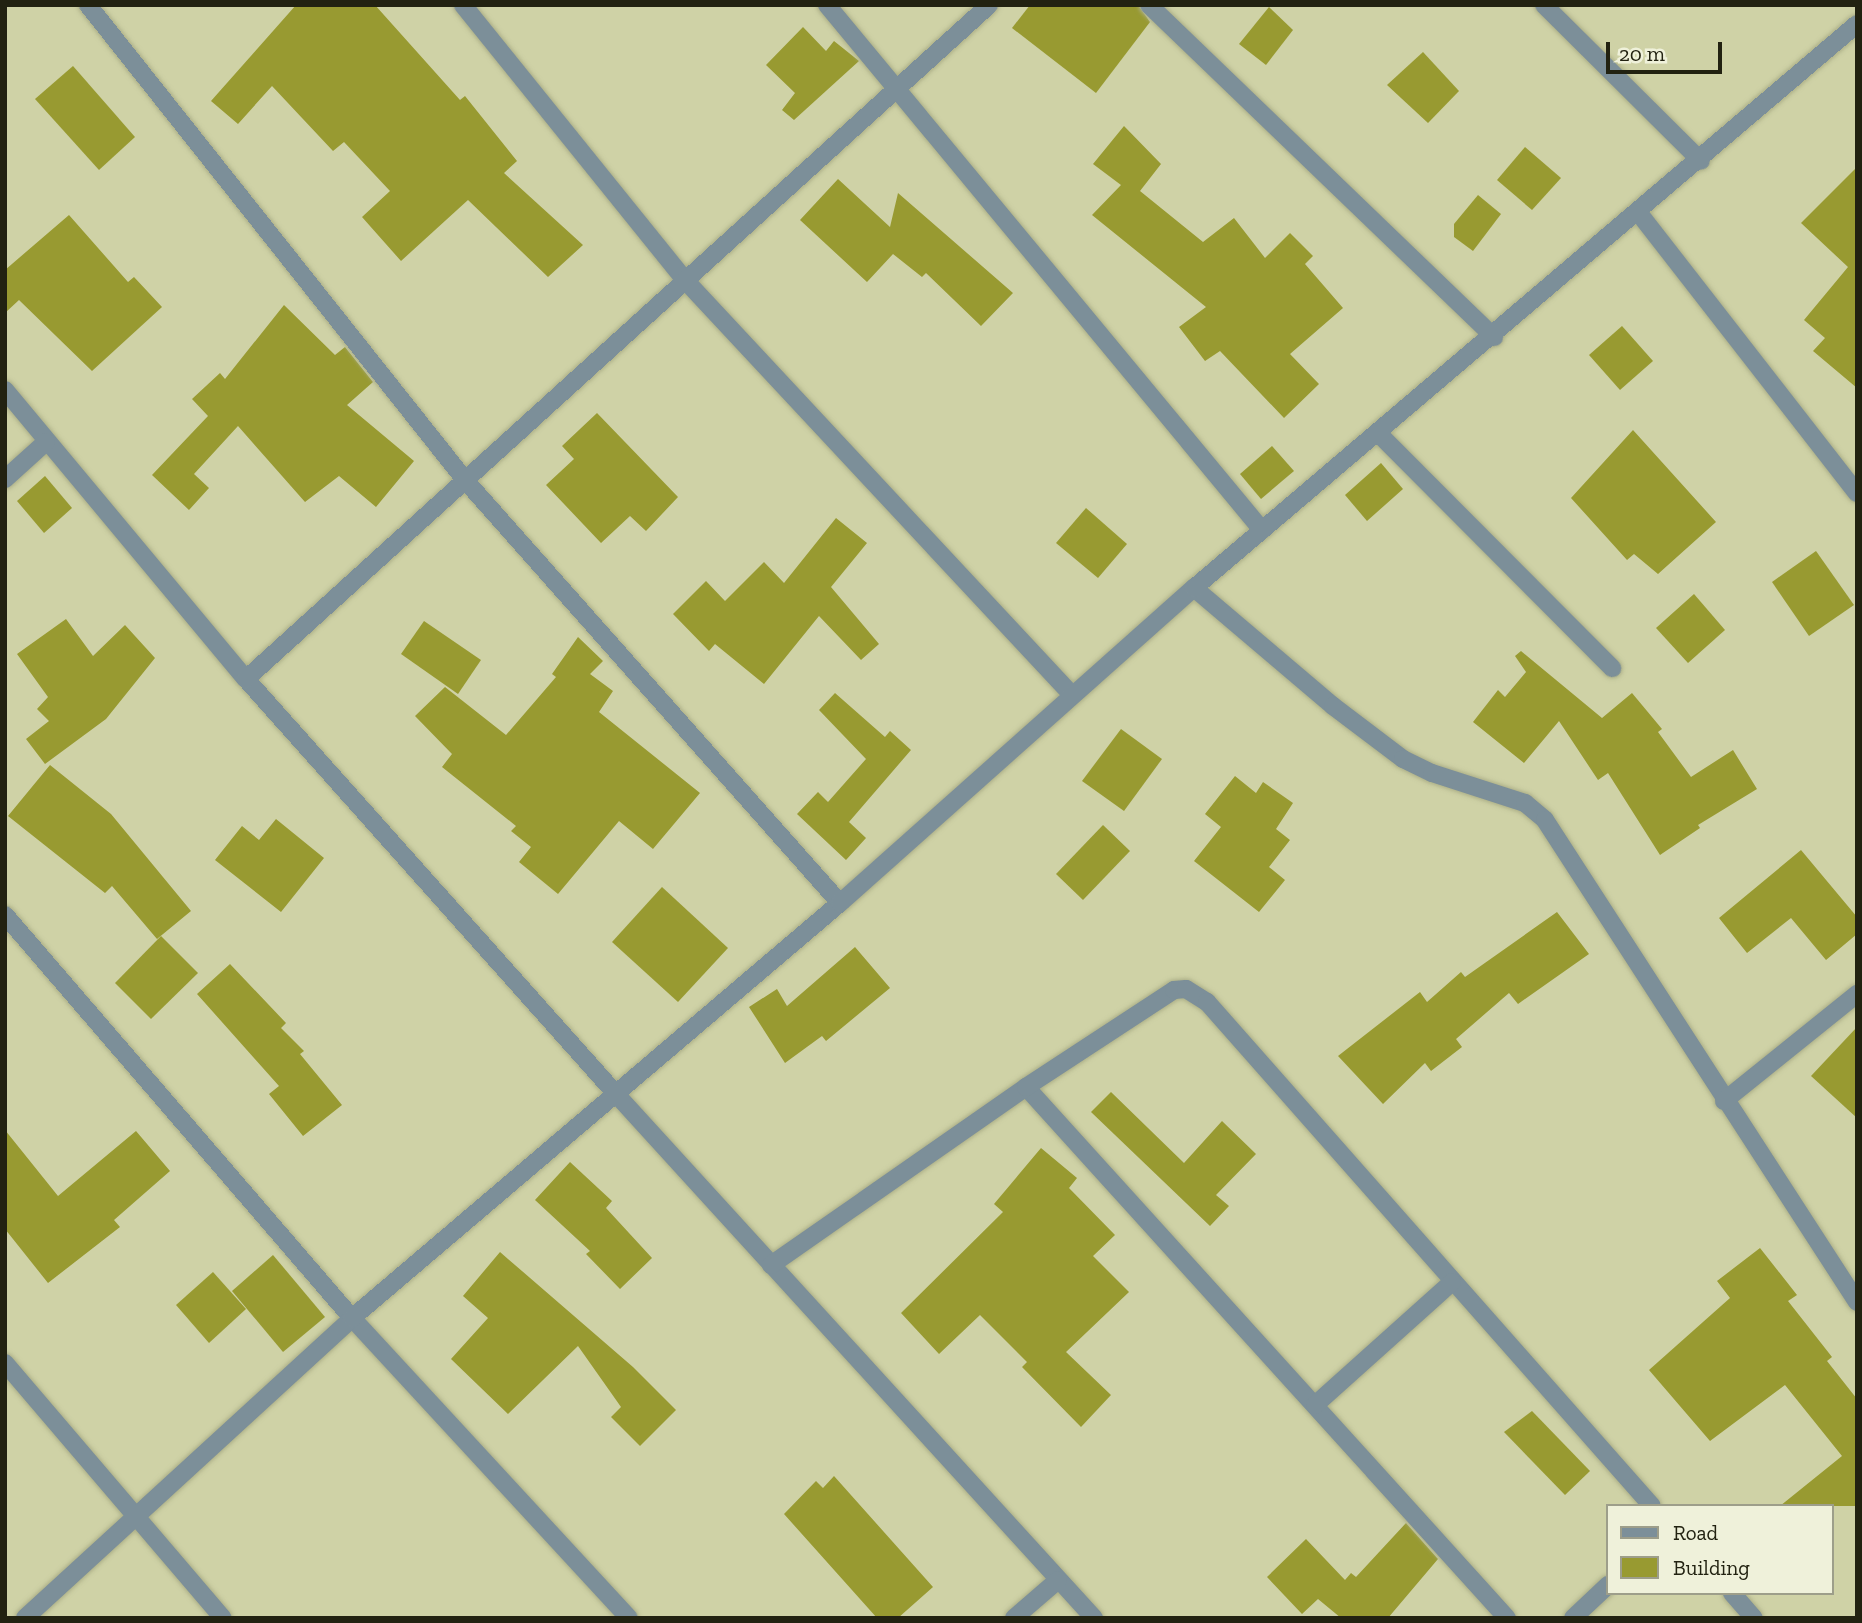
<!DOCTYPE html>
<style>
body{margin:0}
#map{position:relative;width:1862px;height:1623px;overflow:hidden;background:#cfd2a6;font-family:"Zilla Slab",serif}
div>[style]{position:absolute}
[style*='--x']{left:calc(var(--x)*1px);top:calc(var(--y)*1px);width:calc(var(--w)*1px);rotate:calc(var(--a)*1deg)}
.building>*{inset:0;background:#989a31}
.roads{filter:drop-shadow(0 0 2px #acaf88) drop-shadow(0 0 2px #acaf88)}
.minor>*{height:18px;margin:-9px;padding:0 9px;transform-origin:9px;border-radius:9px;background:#7c8f99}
span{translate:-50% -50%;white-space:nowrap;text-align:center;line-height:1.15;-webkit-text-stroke:5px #eff1da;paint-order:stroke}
.frame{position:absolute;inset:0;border:7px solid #221;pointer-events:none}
.legend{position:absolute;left:1606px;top:1504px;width:228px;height:91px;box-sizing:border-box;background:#eff1da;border:2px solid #9d9e8a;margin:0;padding:9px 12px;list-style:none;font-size:21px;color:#221}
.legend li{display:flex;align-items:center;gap:14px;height:35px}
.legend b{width:35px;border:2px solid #9d9e8a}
.scale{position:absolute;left:1606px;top:42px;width:116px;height:32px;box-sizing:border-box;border:4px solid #221;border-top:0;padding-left:9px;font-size:21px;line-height:24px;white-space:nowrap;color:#221;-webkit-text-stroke:5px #eff1da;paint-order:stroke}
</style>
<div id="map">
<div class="building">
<i style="clip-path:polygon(296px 5px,375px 5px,460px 100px,465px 96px,517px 161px,504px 173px,583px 245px,548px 277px,468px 200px,401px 261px,362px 217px,390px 191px,344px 142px,333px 151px,272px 86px,238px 124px,211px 101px)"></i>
<i style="clip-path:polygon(1030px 5px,1138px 5px,1150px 22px,1096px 93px,1012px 28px)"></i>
<i style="clip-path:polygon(1269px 7px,1293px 30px,1266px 65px,1239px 44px)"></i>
<i style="clip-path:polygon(803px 27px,826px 51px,834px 41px,859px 61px,794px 120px,782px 110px,795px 93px,766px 65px)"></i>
<i style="clip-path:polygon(1423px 52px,1459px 91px,1428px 123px,1387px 85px)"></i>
<i style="clip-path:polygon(73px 66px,135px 137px,99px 170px,35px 99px)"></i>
<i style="clip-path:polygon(1124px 126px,1161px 164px,1140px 191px,1203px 242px,1234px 218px,1265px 258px,1290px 233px,1313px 256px,1305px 264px,1343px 308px,1290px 354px,1319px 384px,1284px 418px,1220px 351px,1205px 361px,1179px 327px,1206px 307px,1092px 215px,1121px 185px,1093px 164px)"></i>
<i style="clip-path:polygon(1525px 147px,1561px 178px,1532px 210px,1497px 180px)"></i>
<i style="clip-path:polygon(1857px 167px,1857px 388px,1813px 351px,1825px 338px,1804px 320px,1848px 267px,1801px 223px)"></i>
<i style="clip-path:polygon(838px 179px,890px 227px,898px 193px,1013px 293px,981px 326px,926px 273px,922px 277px,893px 254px,867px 282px,800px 220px)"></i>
<i style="clip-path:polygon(1478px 195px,1501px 214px,1473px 251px,1454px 237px,1454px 224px)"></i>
<i style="clip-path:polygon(69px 215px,128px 282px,134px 277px,162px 307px,92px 371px,19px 300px,5px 313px,5px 270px)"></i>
<i style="clip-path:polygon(284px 305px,335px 355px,345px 347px,373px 382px,347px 405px,414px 461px,376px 507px,339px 476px,305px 502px,238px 426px,194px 474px,209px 488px,189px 510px,152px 475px,208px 416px,192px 399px,220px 373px,225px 379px)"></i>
<i style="clip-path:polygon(1622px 326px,1653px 361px,1620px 390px,1589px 355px)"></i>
<i style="clip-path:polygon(597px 413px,678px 497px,646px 531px,630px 516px,601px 543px,546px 485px,574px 459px,562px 446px)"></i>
<i style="clip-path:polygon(1633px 430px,1716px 522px,1658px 574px,1634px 554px,1627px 560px,1571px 498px)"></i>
<i style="clip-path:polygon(1272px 446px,1294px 471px,1261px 499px,1240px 474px)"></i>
<i style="clip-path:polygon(1381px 463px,1403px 489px,1367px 521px,1345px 495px)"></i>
<i style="clip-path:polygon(45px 476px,72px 508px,44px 533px,17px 501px)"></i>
<i style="clip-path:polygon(1086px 508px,1127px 544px,1098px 578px,1056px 543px)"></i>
<i style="clip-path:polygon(836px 518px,867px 543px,831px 587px,879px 644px,861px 660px,819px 616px,764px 684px,715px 644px,709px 651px,673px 614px,706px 581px,725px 601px,764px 562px,784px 583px)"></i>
<i style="clip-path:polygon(1816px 551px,1854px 605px,1809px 636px,1772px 582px)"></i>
<i style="clip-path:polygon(1694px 594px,1725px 630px,1688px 663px,1656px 628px)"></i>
<i style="clip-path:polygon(66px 619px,93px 656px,125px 625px,155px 658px,106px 719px,45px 764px,26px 739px,49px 721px,37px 709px,48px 697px,17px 654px)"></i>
<i style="clip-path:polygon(424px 621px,481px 660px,458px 694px,401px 654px)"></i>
<i style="clip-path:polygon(578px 637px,603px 661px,590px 674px,613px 691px,599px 712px,700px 793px,653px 849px,619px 821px,558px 894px,519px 862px,531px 847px,511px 831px,516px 826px,442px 767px,452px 754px,415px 716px,445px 687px,506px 735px,556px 677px,552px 674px)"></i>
<i style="clip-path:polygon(1521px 651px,1602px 718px,1632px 693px,1662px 729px,1658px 732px,1691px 777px,1733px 750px,1757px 789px,1698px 825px,1700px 828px,1660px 855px,1608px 773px,1598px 780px,1559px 721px,1524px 763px,1473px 722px,1498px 690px,1505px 697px,1526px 672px,1515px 656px)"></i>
<i style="clip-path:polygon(835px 693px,885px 737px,890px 731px,911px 750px,849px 822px,866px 838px,846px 860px,797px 814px,818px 792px,828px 802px,866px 759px,819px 710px)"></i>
<i style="clip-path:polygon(1121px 729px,1162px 759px,1124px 811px,1082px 781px)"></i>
<i style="clip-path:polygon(50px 765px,111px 814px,191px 911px,157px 939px,112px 886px,105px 893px,8px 816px)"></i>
<i style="clip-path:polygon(1235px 776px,1256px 793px,1263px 782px,1293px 803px,1276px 829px,1290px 840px,1269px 867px,1285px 880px,1259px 912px,1194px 861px,1221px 827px,1205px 814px)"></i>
<i style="clip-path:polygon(276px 819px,324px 858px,281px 912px,215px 860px,242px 826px,259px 840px)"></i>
<i style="clip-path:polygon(1103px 825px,1130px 851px,1083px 900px,1056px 874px)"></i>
<i style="clip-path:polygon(1801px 850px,1857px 917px,1857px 934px,1826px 960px,1791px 918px,1747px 953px,1719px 918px)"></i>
<i style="clip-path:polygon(662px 887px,728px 948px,678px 1002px,612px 942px)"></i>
<i style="clip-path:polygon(1557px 912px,1589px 954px,1518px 1004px,1509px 993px,1456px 1039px,1462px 1047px,1431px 1071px,1425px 1063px,1383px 1104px,1338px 1056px,1420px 992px,1427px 1002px,1461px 972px,1465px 977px)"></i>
<i style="clip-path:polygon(161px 936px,198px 973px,151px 1019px,115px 983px)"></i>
<i style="clip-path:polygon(855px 947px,890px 988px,826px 1041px,822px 1036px,785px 1063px,749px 1007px,777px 989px,787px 1006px)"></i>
<i style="clip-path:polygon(230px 964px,286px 1023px,281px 1028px,304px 1051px,300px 1054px,342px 1105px,303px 1136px,269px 1094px,279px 1086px,197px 994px)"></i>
<i style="clip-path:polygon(1857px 1027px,1857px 1118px,1811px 1076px)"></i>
<i style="clip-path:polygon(1111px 1092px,1184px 1163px,1222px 1121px,1256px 1154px,1216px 1195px,1229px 1206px,1210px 1226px,1091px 1112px)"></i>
<i style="clip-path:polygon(5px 1130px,58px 1196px,136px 1131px,170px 1171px,114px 1220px,120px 1227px,48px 1283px,5px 1229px)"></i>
<i style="clip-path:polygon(1041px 1148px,1077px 1178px,1069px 1188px,1115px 1235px,1093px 1256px,1129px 1292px,1066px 1352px,1111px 1395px,1081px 1427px,1022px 1367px,1027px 1362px,980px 1315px,939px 1354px,901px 1313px,1003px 1212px,994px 1204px)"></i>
<i style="clip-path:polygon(570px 1162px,612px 1201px,606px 1208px,652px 1258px,620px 1289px,586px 1254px,590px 1251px,535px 1200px)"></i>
<i style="clip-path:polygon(1760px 1248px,1797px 1295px,1788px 1301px,1832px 1357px,1827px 1361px,1857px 1399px,1857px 1506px,1780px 1506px,1842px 1456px,1785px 1385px,1710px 1441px,1649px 1370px,1730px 1298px,1717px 1281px)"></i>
<i style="clip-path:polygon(500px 1252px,633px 1367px,676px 1410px,640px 1446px,611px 1417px,621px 1407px,578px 1346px,508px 1414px,451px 1359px,488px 1318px,463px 1296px)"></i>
<i style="clip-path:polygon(273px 1255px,325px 1317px,283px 1352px,232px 1291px)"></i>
<i style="clip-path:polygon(213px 1272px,246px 1309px,209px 1343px,176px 1305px)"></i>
<i style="clip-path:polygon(1532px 1411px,1590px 1471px,1565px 1495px,1504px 1432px)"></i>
<i style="clip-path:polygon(834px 1476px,933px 1587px,898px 1618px,877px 1618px,784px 1514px,816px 1481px,823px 1488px)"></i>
<i style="clip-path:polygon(1406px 1523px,1438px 1559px,1388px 1618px,1341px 1618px,1318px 1599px,1302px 1614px,1267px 1577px,1306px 1539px,1345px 1580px,1351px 1573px,1356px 1577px)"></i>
</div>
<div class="roads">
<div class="minor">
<i style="--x:88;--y:5;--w:606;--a:51.56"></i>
<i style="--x:465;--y:480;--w:565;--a:48.44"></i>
<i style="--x:463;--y:5;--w:353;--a:51.1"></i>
<i style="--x:685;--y:280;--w:567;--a:47"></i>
<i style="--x:827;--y:5;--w:682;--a:50.36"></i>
<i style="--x:1149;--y:5;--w:479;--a:43.9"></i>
<i style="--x:1544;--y:5;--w:221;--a:44.8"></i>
<i style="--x:1638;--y:212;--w:356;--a:52.1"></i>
<i style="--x:5;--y:390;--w:376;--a:50.2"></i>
<i style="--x:246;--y:679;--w:556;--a:48.28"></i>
<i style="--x:616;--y:1094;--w:709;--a:47.63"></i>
<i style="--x:1378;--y:433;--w:332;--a:45.1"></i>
<i style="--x:5;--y:479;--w:55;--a:-42.1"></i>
<i style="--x:1194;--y:588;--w:182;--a:40.3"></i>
<i style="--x:1333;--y:706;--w:88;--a:37.1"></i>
<i style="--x:1403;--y:759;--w:32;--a:26"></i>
<i style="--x:1432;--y:773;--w:98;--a:17.9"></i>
<i style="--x:1525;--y:803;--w:26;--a:40"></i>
<i style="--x:1545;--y:820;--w:574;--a:57.08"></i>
<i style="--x:246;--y:679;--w:1003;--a:-42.21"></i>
<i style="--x:5;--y:915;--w:532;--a:49.27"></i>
<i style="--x:352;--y:1318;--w:408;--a:47.3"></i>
<i style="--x:1026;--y:1087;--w:716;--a:47.83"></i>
<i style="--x:1724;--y:1101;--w:171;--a:-38.8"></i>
<i style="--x:771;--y:1265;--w:311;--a:-34.9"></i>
<i style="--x:1026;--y:1087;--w:177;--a:-33.2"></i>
<i style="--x:1174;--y:990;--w:12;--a:-5"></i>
<i style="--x:1186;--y:989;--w:25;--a:32"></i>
<i style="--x:1207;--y:1002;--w:672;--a:48.56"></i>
<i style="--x:5;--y:1363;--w:335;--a:49.5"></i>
<i style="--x:1315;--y:1405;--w:184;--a:-41.9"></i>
<i style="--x:1732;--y:1593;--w:33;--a:49"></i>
<i style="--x:25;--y:1618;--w:444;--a:-42.5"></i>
<i style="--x:352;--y:1318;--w:641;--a:-40.38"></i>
<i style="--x:840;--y:903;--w:474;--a:-41.7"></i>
<i style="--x:1194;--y:588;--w:870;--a:-40.39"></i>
<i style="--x:1014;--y:1618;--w:58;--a:-40.8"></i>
<i style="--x:1573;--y:1618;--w:48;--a:-43.3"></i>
</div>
</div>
<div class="frame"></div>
<ul class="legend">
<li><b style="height:9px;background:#7c8f99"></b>Road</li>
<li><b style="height:19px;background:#989a31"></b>Building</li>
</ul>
<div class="scale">20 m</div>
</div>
